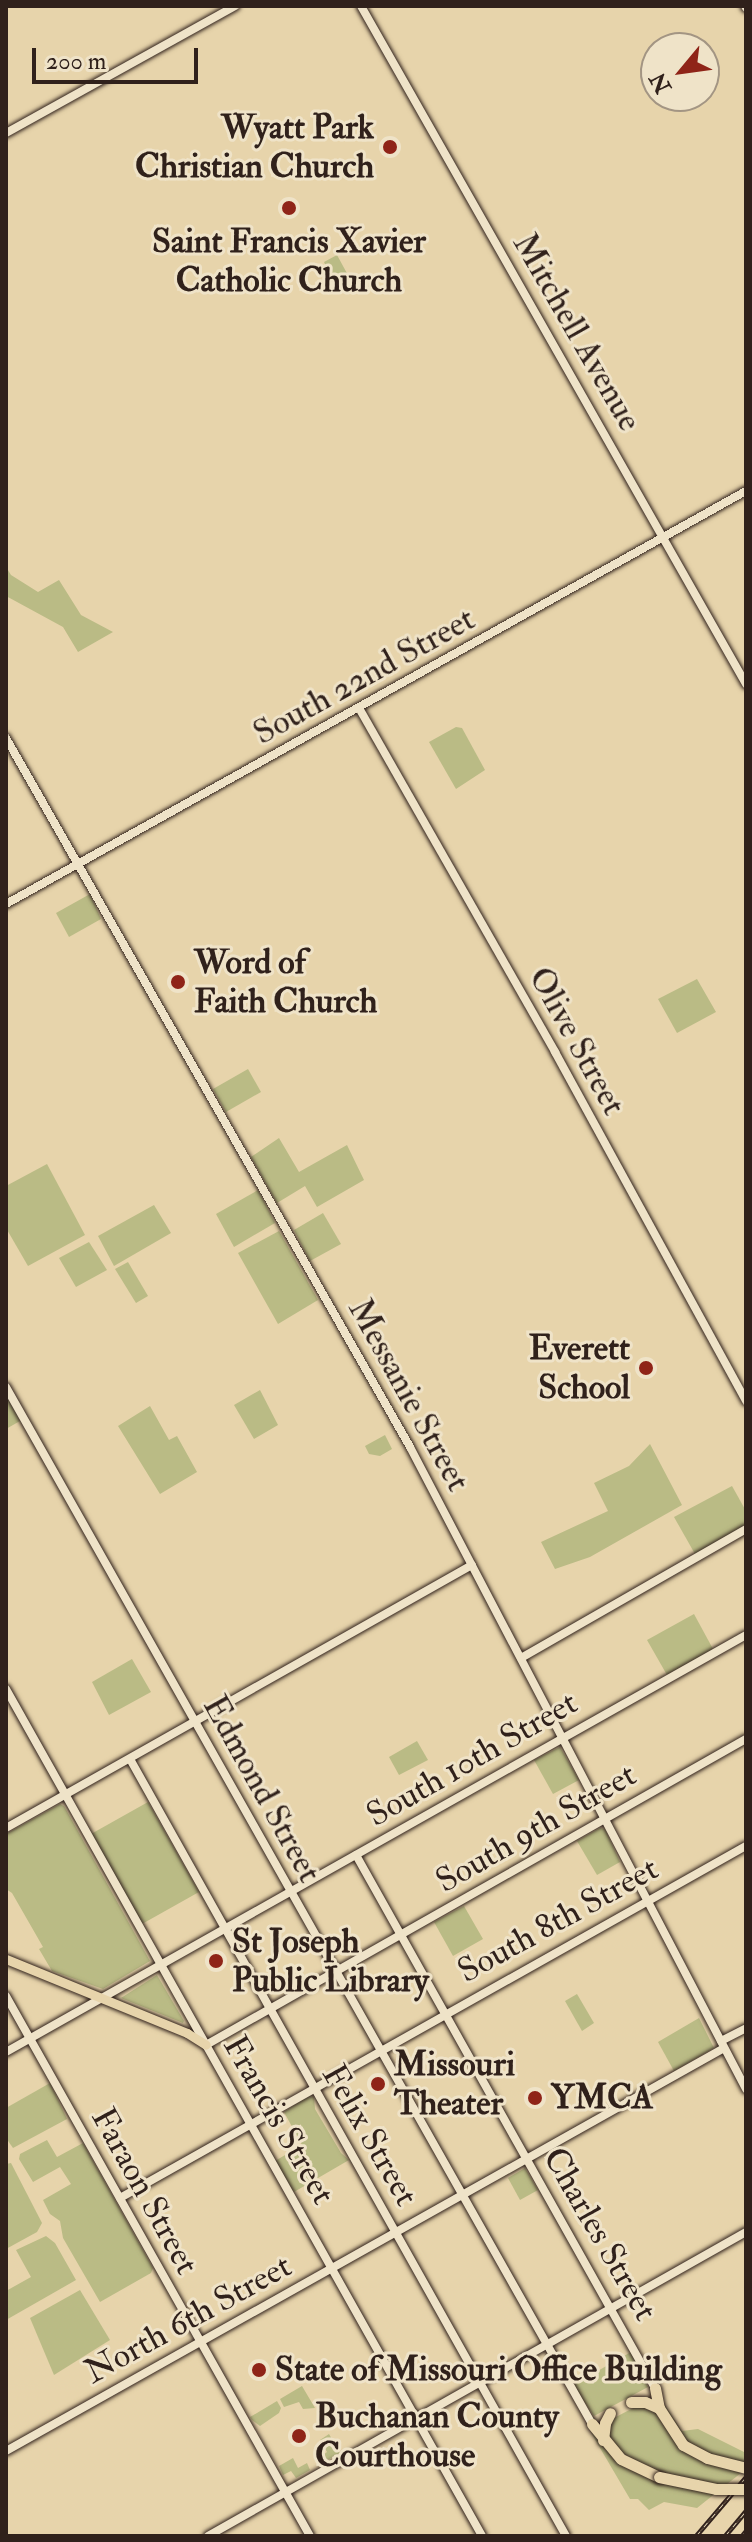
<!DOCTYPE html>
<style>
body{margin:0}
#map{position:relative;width:752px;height:2542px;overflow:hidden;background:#e7d4ab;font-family:"IM FELL Double Pica",serif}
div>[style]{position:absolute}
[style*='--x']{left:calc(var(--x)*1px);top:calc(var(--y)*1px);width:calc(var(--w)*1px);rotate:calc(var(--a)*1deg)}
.green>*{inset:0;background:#babb85}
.roads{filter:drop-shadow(0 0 2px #30211b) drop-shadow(0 0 2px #30211b)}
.secondary>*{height:8px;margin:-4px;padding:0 4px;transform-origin:4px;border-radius:4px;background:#efe3c8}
.primary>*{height:9px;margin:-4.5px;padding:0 4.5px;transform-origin:4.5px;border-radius:4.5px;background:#e7d4ab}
.highway>*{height:11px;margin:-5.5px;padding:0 5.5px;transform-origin:5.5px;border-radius:5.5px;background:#e7d4ab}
.rail>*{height:5px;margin-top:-2.5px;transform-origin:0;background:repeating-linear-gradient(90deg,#efe3c8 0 6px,#30211b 0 12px);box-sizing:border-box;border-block:2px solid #30211b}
.bridges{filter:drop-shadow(0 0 2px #30211b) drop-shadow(0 0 2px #30211b)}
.highway-bridge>*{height:11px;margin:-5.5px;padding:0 5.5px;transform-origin:5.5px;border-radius:5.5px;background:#e7d4ab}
.dots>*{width:22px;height:22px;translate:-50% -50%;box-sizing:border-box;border:4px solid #efe3c8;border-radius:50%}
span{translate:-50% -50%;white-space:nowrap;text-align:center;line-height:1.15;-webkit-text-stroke:6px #efe3c8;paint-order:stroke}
.poi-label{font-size:34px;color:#30211b;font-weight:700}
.right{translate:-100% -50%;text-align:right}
.left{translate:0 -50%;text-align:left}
.street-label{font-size:34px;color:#30211b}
.frame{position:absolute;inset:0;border:8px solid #30211b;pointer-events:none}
.north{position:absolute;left:640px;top:32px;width:80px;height:80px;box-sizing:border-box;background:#efe3c8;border:2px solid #a39583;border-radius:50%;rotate:241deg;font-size:22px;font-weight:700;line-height:32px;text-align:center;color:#30211b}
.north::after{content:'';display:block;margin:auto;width:28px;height:36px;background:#8f2418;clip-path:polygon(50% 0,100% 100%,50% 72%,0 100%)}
.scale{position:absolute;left:32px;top:48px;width:166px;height:36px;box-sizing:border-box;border:4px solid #30211b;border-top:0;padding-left:10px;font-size:24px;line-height:28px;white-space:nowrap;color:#30211b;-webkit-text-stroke:6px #efe3c8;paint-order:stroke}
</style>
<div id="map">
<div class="green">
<i style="clip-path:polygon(337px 255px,349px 277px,326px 289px,324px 285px,332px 280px,324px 262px)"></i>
<i style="clip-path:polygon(6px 567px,11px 575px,38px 592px,59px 580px,81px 615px,113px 632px,78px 652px,63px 627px,6px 596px)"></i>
<i style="clip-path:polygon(456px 727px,462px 728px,485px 770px,456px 789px,429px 742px)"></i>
<i style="clip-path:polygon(90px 894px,101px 919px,69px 937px,56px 913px)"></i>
<i style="clip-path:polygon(697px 979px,716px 1012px,677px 1033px,658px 999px)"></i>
<i style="clip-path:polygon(248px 1069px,261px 1092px,226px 1112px,213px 1089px)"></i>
<i style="clip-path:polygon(279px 1138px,299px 1172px,347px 1145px,364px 1180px,317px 1207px,305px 1186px,277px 1203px,251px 1157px)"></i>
<i style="clip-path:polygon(47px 1164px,85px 1235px,28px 1266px,6px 1228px,6px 1186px)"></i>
<i style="clip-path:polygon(258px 1190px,275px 1223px,234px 1247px,216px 1214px)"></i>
<i style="clip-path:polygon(154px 1205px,171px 1233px,114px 1266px,98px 1236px)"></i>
<i style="clip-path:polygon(323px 1213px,341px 1244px,310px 1261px,294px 1230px)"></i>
<i style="clip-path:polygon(279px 1231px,318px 1300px,278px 1324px,238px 1253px)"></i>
<i style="clip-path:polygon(89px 1242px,107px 1270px,76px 1287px,59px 1258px)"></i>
<i style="clip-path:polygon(128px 1262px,148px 1296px,136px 1303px,115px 1269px)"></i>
<i style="clip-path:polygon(260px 1390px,278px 1425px,254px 1439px,234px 1405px)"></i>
<i style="clip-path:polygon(6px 1395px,20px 1421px,6px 1429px)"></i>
<i style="clip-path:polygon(150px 1406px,169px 1440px,177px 1436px,197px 1472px,160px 1494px,118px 1426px)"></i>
<i style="clip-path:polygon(385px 1435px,392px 1449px,380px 1456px,369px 1454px,365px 1446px)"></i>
<i style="clip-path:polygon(650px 1444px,682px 1505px,590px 1557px,555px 1569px,541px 1542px,608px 1511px,594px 1483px,629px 1466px)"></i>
<i style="clip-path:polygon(732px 1486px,746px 1511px,746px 1526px,695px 1554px,674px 1517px)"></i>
<i style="clip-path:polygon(694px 1614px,713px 1649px,667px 1675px,647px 1640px)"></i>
<i style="clip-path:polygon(132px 1659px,151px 1692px,109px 1715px,92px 1682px)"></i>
<i style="clip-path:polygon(417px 1741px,428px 1760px,399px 1775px,389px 1757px)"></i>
<i style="clip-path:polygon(560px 1747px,579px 1780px,553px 1794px,534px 1760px)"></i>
<i style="clip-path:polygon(148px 1802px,199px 1892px,142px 1924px,91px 1834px)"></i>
<i style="clip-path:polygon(60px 1804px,64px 1806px,150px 1961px,103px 1989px,52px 1971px,39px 1949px,43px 1947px,12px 1893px,6px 1889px,6px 1834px)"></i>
<i style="clip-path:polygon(600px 1828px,605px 1829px,620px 1862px,597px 1875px,577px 1841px)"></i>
<i style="clip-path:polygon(464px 1906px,483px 1939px,453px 1956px,434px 1922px)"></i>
<i style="clip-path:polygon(157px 1975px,184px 2021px,183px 2023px,121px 1998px)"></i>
<i style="clip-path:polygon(577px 1994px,594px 2023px,582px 2031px,565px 2001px)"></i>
<i style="clip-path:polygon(699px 2018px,714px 2048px,674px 2071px,658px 2042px)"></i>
<i style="clip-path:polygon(50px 2083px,67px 2119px,13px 2148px,6px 2138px,6px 2108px)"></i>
<i style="clip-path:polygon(308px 2096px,314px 2097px,315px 2109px,341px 2153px,349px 2160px,294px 2192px,275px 2161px,302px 2145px,284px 2112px)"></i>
<i style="clip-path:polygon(47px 2140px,57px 2157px,83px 2143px,153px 2268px,151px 2273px,100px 2302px,63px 2238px,60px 2221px,50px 2214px,43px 2200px,71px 2184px,60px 2167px,33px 2182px,19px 2159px,20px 2154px)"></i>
<i style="clip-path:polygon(11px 2163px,42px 2223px,37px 2232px,6px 2249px,6px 2164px)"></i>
<i style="clip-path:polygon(525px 2168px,538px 2190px,520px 2200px,508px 2178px)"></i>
<i style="clip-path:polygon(46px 2236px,55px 2243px,76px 2280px,6px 2320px,6px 2291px,31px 2277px,16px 2250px)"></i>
<i style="clip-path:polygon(80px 2290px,110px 2340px,54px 2375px,30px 2318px)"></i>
<i style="clip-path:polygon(631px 2352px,648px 2387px,594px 2416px,573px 2385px)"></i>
<i style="clip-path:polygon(302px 2386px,315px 2408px,303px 2409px,299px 2402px,284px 2407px,280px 2399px)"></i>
<i style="clip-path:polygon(659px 2396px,682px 2431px,698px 2429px,746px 2453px,746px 2469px,697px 2508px,664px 2502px,649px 2510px,638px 2499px,630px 2499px,590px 2431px,624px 2466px,653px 2480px,620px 2451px,606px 2432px,612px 2419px,639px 2405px,654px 2411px,675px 2442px)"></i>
<i style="clip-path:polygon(277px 2401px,281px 2408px,279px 2413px,260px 2426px,252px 2420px,250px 2417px)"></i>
<i style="clip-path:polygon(329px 2434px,340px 2453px,322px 2463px,319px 2458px,327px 2452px,320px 2440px)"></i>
<i style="clip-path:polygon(293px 2458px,298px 2468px,307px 2463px,310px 2470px,296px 2478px,291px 2471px,283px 2475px,279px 2466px)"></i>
</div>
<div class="roads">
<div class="secondary">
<i style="--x:361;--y:6;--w:780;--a:60.41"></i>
<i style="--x:745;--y:6;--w:2;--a:63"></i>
<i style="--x:6;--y:133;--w:262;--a:-29"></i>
<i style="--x:359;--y:708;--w:396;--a:60.3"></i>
<i style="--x:555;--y:1052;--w:398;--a:61.3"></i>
<i style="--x:6;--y:738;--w:816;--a:60.32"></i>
<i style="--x:410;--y:1447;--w:725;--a:62.37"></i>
<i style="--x:6;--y:904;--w:847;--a:-29.17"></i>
<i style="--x:6;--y:1387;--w:1191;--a:60.53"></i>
<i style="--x:521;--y:1658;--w:259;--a:-29.8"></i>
<i style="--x:6;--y:1689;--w:972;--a:60.66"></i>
<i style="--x:130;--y:1759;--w:891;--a:60.7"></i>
<i style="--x:6;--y:1828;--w:535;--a:-29.44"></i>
<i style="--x:356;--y:1855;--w:611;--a:60.71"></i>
<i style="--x:6;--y:1996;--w:620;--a:60.62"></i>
<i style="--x:721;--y:2041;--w:28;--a:-27"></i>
<i style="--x:206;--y:2045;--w:621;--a:-29.54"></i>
<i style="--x:6;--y:2052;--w:849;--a:-29.4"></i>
<i style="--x:120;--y:2198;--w:718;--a:-29.35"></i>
<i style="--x:6;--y:2451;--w:823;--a:-29.3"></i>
<i style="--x:208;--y:2536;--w:618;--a:-29.47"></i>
</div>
<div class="primary">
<i style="--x:6;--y:1959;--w:196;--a:22.2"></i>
<i style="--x:187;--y:2033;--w:22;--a:32"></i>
</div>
<div class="highway">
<i style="--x:655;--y:2388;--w:20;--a:79"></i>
<i style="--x:659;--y:2408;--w:44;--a:57"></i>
<i style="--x:683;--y:2445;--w:27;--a:28"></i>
<i style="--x:707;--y:2458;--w:40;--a:14.4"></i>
<i style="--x:631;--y:2402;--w:14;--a:0"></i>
<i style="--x:645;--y:2402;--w:15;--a:23"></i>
<i style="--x:592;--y:2424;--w:45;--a:50.4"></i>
<i style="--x:621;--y:2459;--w:42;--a:25.3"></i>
<i style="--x:603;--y:2440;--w:17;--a:-83"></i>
<i style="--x:605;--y:2423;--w:11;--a:-63"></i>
</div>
</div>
<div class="rail">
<i style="--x:696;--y:2536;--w:77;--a:-49.7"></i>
<i style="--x:725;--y:2536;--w:33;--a:-50"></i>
<i style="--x:742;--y:2536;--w:6;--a:-51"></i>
</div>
<div class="bridges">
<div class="highway-bridge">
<i style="--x:659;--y:2477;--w:58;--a:11.9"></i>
<i style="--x:716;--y:2489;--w:30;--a:0"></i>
</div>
</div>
<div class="dots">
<i style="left:390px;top:147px;background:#8f2418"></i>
<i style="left:289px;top:208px;background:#8f2418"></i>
<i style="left:178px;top:982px;background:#8f2418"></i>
<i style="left:646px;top:1368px;background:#8f2418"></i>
<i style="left:216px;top:1961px;background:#8f2418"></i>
<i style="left:378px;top:2084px;background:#8f2418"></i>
<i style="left:535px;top:2098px;background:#8f2418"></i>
<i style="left:259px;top:2370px;background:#8f2418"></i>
<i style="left:299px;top:2436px;background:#8f2418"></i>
</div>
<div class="poi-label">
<span class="right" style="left:374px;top:147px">Wyatt Park<br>Christian Church</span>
<span style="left:289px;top:261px">Saint Francis Xavier<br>Catholic Church</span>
<span class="left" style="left:194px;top:982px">Word of<br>Faith Church</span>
<span class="right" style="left:630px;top:1368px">Everett<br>School</span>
<span class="left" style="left:232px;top:1961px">St Joseph<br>Public Library</span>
<span class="left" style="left:394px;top:2084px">Missouri<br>Theater</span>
<span class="left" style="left:551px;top:2098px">YMCA</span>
<span class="left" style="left:275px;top:2370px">State of Missouri Office Building</span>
<span class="left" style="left:315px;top:2436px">Buchanan County<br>Courthouse</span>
</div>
<div class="street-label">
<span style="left:577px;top:332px;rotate:60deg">Mitchell Avenue</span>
<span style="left:364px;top:676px;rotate:-29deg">South 22nd Street</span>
<span style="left:577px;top:1041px;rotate:61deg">Olive Street</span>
<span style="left:409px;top:1395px;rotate:61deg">Messanie Street</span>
<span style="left:472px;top:1759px;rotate:-30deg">South 10th Street</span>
<span style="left:262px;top:1789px;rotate:61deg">Edmond Street</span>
<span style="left:536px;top:1828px;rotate:-30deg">South 9th Street</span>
<span style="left:558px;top:1920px;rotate:-29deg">South 8th Street</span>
<span style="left:279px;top:2120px;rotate:60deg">Francis Street</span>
<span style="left:370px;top:2135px;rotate:60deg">Felix Street</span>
<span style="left:145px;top:2191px;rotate:61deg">Faraon Street</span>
<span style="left:600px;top:2234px;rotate:60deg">Charles Street</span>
<span style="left:188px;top:2319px;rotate:-29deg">North 6th Street</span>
</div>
<div class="frame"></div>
<div class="north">N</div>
<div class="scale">200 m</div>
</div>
